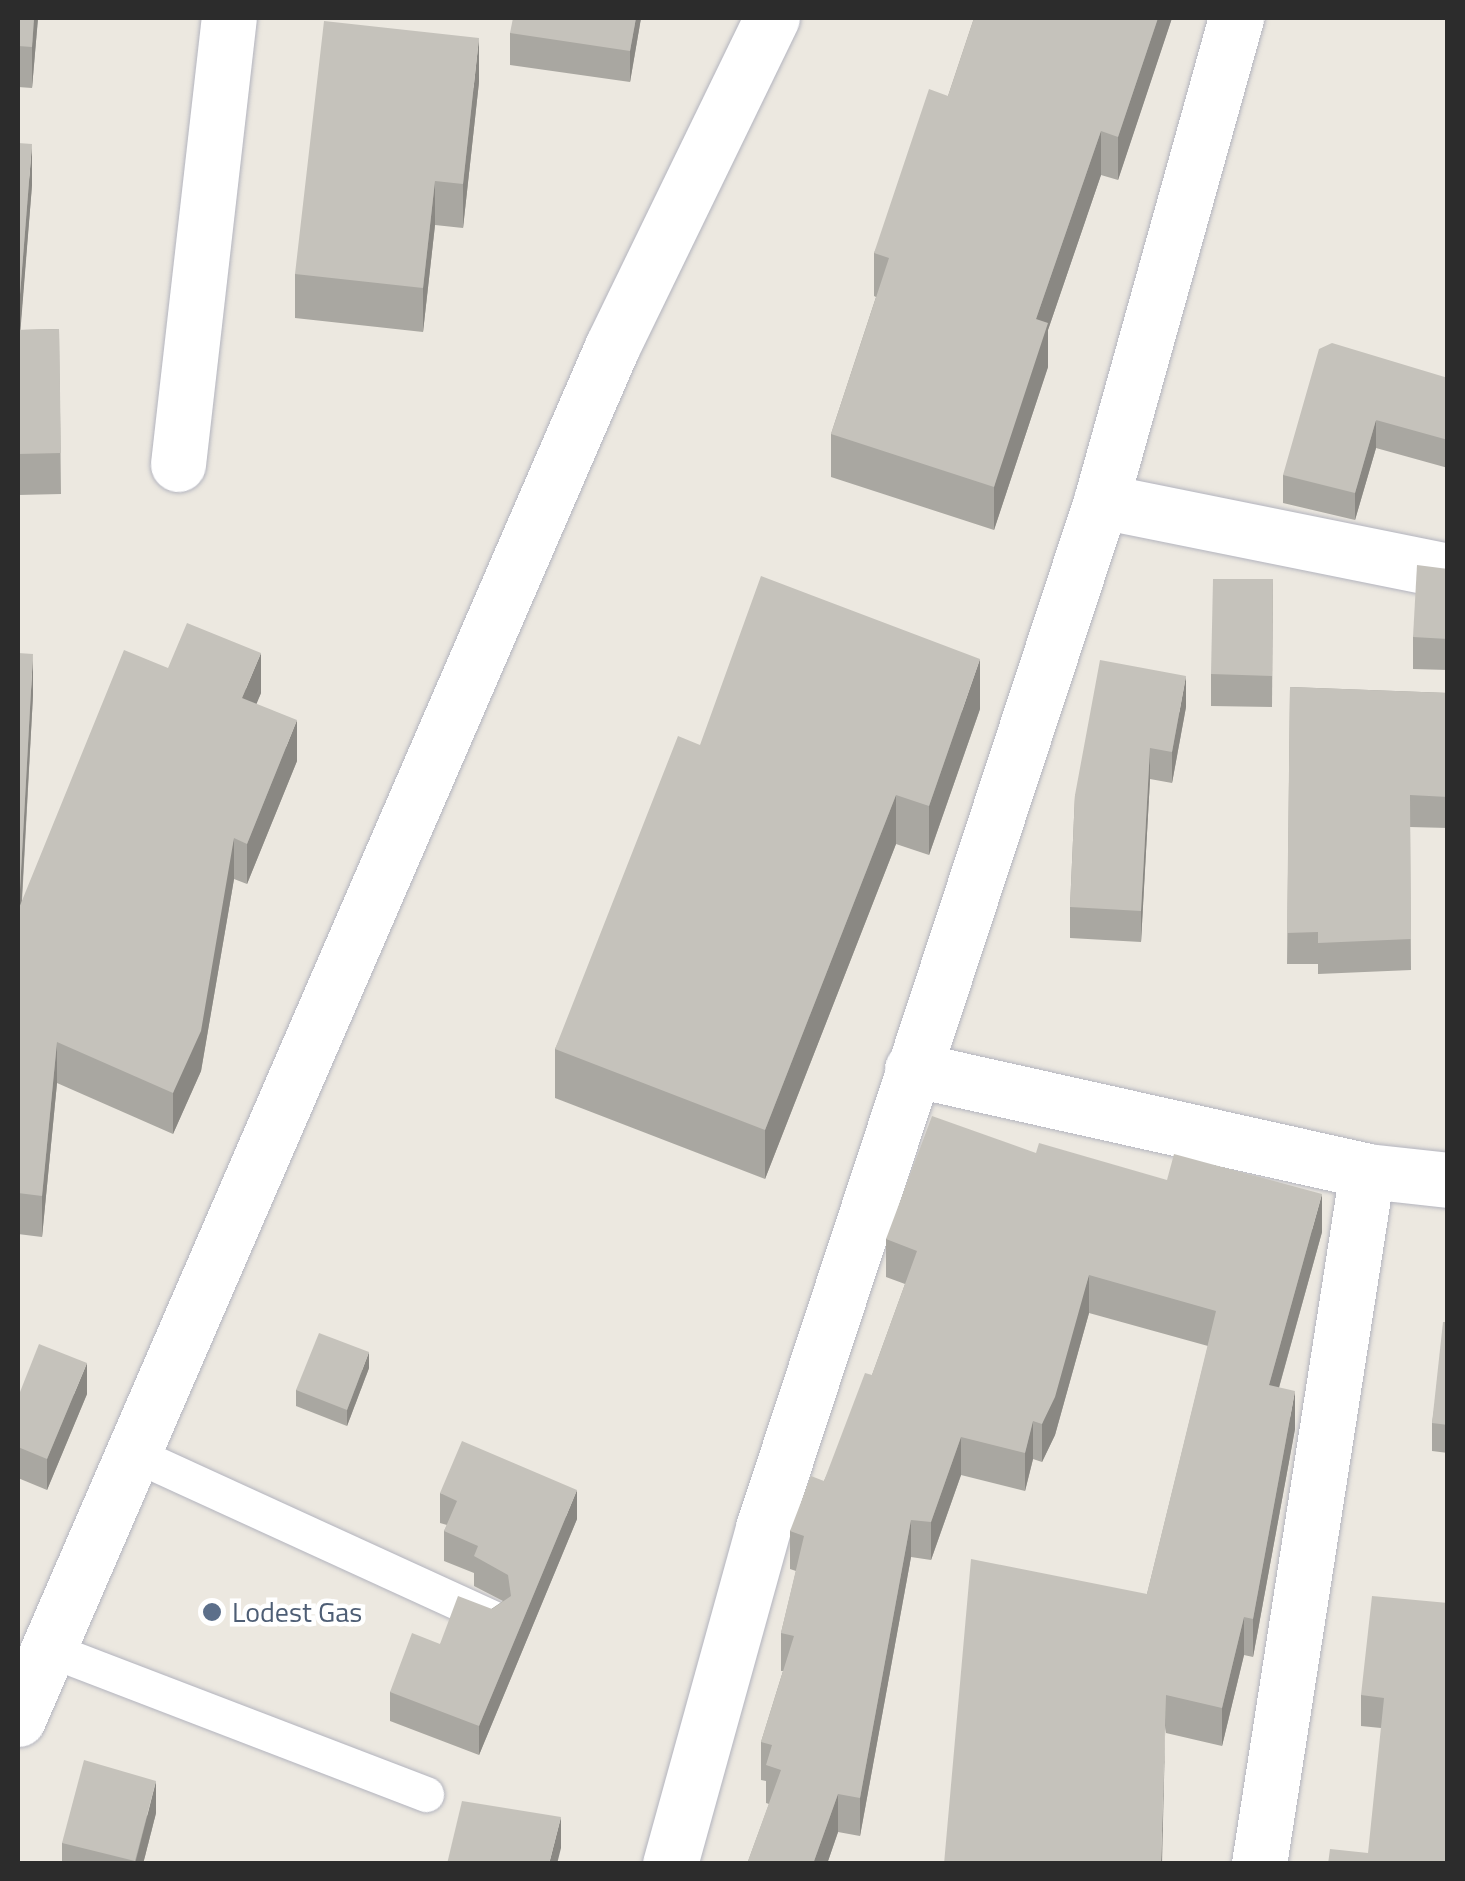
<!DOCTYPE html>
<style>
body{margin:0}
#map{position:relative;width:1465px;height:1881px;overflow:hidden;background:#ece8e0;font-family:"Titillium Web",sans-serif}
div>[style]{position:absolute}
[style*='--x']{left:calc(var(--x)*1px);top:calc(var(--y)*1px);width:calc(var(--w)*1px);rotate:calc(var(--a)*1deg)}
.roads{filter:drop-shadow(0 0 2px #b3b4be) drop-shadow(0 0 2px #b3b4be)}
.lane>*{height:35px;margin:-17.5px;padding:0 17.5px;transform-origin:17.5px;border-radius:17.5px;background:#fff}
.street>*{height:55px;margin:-27.5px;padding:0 27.5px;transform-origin:27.5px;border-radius:27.5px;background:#fff}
.wall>*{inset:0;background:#a9a7a1}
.shaded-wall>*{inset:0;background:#8a8883}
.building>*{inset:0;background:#c5c2bb}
.dots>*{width:28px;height:28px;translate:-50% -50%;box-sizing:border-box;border:5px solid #fff;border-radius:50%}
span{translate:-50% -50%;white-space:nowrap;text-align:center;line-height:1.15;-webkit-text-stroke:9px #fff;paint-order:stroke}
.service-label{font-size:28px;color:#4e5e75}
.left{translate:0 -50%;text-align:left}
.frame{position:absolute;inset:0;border:20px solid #2c2c2c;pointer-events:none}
</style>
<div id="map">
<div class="roads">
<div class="lane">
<i style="--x:132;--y:1453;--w:395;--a:24.6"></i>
<i style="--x:48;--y:1649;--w:405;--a:21"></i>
</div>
<div class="street">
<i style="--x:178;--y:464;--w:449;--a:-83.5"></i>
<i style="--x:1101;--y:501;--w:354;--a:11.4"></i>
<i style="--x:912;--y:1069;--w:466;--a:12.6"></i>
<i style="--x:1367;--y:1171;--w:701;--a:98.86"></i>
<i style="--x:1367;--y:1171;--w:81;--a:6.3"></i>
<i style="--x:18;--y:1719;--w:1495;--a:-66.59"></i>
<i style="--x:612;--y:347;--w:366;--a:-64.1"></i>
<i style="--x:670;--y:1864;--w:349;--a:-74.5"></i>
<i style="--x:763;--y:1528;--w:1081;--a:-71.78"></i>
<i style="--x:1101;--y:501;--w:502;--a:-74.38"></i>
</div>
</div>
<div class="wall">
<i style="clip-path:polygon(18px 18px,38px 18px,32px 88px,18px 87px)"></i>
<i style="clip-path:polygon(641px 18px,630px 82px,510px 65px,510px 33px)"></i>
<i style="clip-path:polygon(974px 18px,1172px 18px,1118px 180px,1101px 175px,1048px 330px,1048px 367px,994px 530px,831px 477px,831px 434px,876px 297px,874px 296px,874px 253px,948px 96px)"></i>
<i style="clip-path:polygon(479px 82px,463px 228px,435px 225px,423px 332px,295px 318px,295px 274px)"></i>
<i style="clip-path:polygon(18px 143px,32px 185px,20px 330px,59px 329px,61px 494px,18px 495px)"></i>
<i style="clip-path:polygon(1448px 378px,1448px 468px,1376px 448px,1355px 520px,1283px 503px,1283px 475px)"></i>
<i style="clip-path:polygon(1448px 569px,1448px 670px,1413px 669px,1413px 637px)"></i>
<i style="clip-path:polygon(1273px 579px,1272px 707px,1211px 706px,1211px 674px)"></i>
<i style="clip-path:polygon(18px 653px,33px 695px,22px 902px,168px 668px,261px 693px,256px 704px,297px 761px,247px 884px,234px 879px,201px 1071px,173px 1134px,57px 1083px,42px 1237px,18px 1234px)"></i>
<i style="clip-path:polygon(1290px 687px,1448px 693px,1448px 828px,1410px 827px,1411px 970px,1318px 974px,1318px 964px,1287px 964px)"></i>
<i style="clip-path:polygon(1186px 707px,1172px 783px,1150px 779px,1141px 942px,1070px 938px,1070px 907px,1075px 795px)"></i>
<i style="clip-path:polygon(980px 709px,929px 855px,896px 844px,765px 1179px,555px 1098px,555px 1049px,700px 745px)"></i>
<i style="clip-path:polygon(1036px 1153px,1322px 1232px,1279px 1388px,1295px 1429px,1253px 1657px,1244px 1655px,1222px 1746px,1166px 1733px,1147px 1594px,1208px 1346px,1089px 1313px,1055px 1435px,1042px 1462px,1033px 1459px,1025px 1491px,961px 1475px,931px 1560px,911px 1557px,860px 1836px,838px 1832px,827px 1864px,747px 1864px,769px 1804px,766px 1803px,766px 1781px,761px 1780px,761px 1742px,783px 1671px,781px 1671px,781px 1633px,796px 1571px,790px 1569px,790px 1531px,824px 1481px,872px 1375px,905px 1284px,886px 1277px,886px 1239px)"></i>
<i style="clip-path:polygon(1448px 1322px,1448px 1453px,1432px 1451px,1432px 1423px)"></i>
<i style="clip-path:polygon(369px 1368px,347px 1426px,296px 1406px,296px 1390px)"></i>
<i style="clip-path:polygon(87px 1394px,47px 1490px,18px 1478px,18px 1397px)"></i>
<i style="clip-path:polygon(440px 1493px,577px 1519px,479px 1755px,390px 1721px,390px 1692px,440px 1644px,503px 1601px,474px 1586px,474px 1573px,444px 1561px,444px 1531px,447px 1525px,440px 1523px)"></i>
<i style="clip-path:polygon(1448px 1603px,1381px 1728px,1361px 1726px,1361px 1695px)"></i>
<i style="clip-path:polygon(156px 1813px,143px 1864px,62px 1864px,62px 1843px)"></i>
</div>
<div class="shaded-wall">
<i style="clip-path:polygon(34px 18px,38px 18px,32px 88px,32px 47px)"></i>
<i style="clip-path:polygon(636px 18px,641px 18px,630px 82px,630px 51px)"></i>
<i style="clip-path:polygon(1158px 18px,1172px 18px,1118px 180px,1118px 137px)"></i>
<i style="clip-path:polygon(479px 38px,479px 82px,463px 228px,463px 184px)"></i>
<i style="clip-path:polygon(1101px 131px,1101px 175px,1048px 330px,1048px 367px,994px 530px,994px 487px,1036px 319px)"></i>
<i style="clip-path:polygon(32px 144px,32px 185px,18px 361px,18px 320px)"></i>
<i style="clip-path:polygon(435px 181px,435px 225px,423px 332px,423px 288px)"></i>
<i style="clip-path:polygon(1376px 420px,1376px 448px,1355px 520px,1355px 493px)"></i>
<i style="clip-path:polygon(261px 653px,261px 693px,242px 739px,242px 698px)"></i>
<i style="clip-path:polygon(33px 654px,33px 695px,19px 949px,19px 908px)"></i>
<i style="clip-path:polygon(980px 659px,980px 709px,929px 855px,929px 806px)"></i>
<i style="clip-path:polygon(1186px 676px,1186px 707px,1172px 783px,1172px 752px)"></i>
<i style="clip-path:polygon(297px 720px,297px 761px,247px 884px,247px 844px)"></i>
<i style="clip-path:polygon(1150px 748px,1150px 779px,1141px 942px,1141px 911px)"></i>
<i style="clip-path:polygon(896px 795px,896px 844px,765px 1179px,765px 1130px)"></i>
<i style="clip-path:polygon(234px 838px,234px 879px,201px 1071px,173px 1134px,173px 1093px)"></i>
<i style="clip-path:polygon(57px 1042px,57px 1083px,42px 1237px,42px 1196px)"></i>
<i style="clip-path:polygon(1322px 1194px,1322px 1232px,1269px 1423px,1269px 1385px)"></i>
<i style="clip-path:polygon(1089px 1275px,1089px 1313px,1055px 1435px,1042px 1462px,1042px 1424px)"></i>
<i style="clip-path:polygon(369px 1352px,369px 1368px,347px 1426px,347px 1410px)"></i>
<i style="clip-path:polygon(87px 1363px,87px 1394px,47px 1490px,47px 1459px)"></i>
<i style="clip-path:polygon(1295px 1391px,1295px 1429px,1253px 1657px,1253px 1619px)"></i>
<i style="clip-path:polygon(1033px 1421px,1033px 1459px,1025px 1491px,1025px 1453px)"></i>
<i style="clip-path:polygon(961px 1437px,961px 1475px,931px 1560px,931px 1522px)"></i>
<i style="clip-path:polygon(577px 1490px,577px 1519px,479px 1755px,479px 1726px)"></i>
<i style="clip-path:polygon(911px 1520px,911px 1557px,860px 1836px,860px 1798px)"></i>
<i style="clip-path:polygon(1244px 1617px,1244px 1655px,1222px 1746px,1222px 1708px)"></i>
<i style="clip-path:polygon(1166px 1695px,1162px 1864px,1161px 1864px)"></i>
<i style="clip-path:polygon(156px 1781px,156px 1813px,143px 1864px,135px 1864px)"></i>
<i style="clip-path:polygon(838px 1794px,838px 1832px,827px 1864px,813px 1864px)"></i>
<i style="clip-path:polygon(561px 1817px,561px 1848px,557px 1864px,549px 1864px)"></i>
</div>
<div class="building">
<i style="clip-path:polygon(18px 18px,34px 18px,32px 47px,18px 46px)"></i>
<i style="clip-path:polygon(513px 18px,636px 18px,630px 51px,510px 33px)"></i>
<i style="clip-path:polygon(974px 18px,1158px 18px,1118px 137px,1101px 131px,1036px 319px,1048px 323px,994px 487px,831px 434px,889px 258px,874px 253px,929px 89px,948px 96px)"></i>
<i style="clip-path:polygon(324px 21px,479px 38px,463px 184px,435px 181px,423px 288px,295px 274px)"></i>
<i style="clip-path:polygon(18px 143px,32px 144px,18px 320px)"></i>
<i style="clip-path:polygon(59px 329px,61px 453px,18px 454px,18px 330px)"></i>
<i style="clip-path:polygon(1332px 343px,1448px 378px,1448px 440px,1376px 420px,1355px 493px,1283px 475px,1319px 349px)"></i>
<i style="clip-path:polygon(1417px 565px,1448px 569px,1448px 639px,1413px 637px)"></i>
<i style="clip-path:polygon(761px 576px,980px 659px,929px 806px,896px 795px,765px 1130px,555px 1049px,678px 736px,700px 745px)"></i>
<i style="clip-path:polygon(1213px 579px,1273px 579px,1272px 676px,1211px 674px)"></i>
<i style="clip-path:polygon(187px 623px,261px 653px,242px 698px,297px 720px,247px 844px,234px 838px,201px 1031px,173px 1093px,57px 1042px,42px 1196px,18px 1193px,18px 653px,33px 654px,19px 908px,124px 650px,168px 668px)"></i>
<i style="clip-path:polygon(1100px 660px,1186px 676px,1172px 752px,1150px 748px,1141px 911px,1070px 907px,1075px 795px)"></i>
<i style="clip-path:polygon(1290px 687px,1448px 693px,1448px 797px,1410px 795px,1411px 939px,1318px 943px,1318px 932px,1287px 933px)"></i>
<i style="clip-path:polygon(932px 1116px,1036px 1153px,1039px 1143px,1167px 1180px,1174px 1154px,1322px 1194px,1269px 1385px,1295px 1391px,1253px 1619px,1244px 1617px,1222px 1708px,1166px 1695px,1161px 1864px,944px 1864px,971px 1559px,1147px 1594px,1216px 1311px,1089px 1275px,1055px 1397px,1042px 1424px,1033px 1421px,1025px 1453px,961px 1437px,931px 1522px,911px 1520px,860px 1798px,838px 1794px,813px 1864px,747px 1864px,781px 1770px,766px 1765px,772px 1745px,761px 1742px,794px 1636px,781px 1633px,804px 1536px,790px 1531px,811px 1476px,824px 1481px,865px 1373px,872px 1375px,917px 1251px,886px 1239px)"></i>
<i style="clip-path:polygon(1443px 1322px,1448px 1322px,1448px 1425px,1432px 1423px)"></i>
<i style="clip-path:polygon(319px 1333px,369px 1352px,347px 1410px,296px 1390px)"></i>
<i style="clip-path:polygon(39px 1344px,87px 1363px,47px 1459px,18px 1447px,18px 1397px)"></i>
<i style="clip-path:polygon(462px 1441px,577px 1490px,479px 1726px,390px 1692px,412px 1633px,440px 1644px,458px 1596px,492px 1609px,511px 1596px,508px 1575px,474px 1556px,478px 1546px,444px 1531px,457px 1501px,440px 1493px)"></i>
<i style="clip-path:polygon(1372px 1596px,1448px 1603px,1448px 1864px,1328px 1864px,1330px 1849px,1368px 1853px,1384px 1698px,1361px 1695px)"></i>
<i style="clip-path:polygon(84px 1760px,156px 1781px,135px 1861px,62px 1843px)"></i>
<i style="clip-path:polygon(462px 1801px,561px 1817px,549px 1864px,447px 1864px)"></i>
</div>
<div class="dots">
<i style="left:212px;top:1612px;background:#5c6f8a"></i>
</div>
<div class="service-label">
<span class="left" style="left:232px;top:1612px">Lodest Gas</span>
</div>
<div class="frame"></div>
</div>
